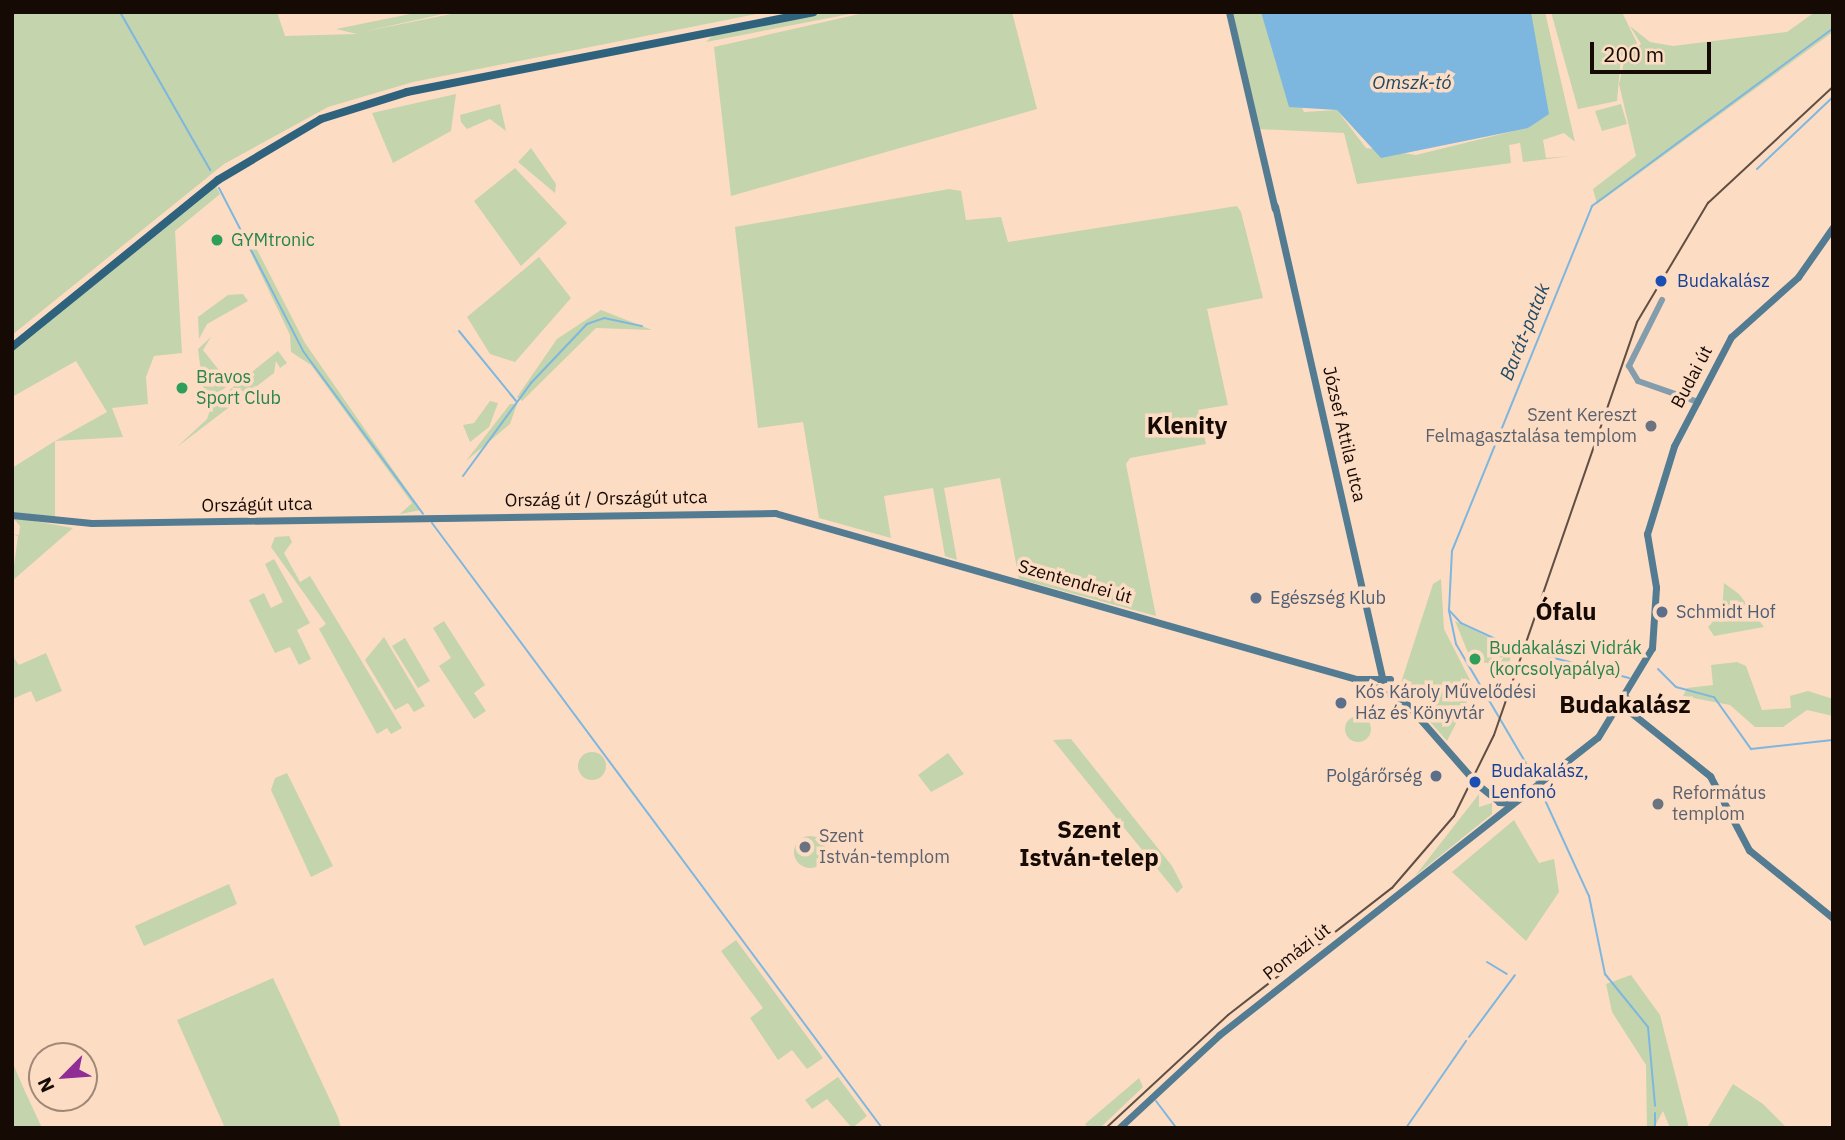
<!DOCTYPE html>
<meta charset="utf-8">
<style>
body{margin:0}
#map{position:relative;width:1845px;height:1140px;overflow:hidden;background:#fddcc4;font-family:"IBM Plex Sans",sans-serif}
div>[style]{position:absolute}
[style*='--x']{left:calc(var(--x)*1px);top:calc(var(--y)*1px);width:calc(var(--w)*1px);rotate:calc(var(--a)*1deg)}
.green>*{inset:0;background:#c4d4ad}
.round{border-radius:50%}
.water>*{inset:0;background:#7db7df}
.stream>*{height:2px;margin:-1px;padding:0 1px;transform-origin:1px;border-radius:1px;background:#7db7df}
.tertiary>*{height:6px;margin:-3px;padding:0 3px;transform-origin:3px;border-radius:3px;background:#839dad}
.secondary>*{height:7px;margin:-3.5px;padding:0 3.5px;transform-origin:3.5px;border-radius:3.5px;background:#537b91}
.primary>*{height:8px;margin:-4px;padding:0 4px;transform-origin:4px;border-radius:4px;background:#2e627d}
.tram>*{height:2px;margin:-1px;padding:0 1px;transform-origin:1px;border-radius:1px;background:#614f43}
.dots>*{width:19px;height:19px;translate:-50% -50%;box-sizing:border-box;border:4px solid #fddcc4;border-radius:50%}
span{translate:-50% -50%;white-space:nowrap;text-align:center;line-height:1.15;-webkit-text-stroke:7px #fddcc4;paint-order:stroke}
.leisure-label{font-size:18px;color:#27864d}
.left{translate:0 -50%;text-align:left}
.transit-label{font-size:18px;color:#164399}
.street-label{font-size:18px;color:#150a04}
.worship-label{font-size:18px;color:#5b616d}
.right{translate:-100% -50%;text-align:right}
.service-label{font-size:18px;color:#4e5e75}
.water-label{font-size:19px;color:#1c4965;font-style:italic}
.district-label{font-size:24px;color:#150a04;font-weight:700}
.frame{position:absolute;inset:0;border:14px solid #150a04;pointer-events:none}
.north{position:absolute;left:28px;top:1042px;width:70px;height:70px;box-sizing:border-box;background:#fddcc4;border:2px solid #a08877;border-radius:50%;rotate:245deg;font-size:19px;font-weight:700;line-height:28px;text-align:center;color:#150a04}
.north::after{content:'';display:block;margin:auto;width:24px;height:32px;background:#902e96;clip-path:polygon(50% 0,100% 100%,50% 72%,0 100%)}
.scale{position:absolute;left:1590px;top:42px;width:121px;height:32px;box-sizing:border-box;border:4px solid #150a04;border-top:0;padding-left:9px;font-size:21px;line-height:24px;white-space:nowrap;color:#150a04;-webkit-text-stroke:5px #fddcc4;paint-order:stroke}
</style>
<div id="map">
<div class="green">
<i style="clip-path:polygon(12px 12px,277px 12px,285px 36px,357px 34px,336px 29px,420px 12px,452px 12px,362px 32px,461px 12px,766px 12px,413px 82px,328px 107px,224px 164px,12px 335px)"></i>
<i style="clip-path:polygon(820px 12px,860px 12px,706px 42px,713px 35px)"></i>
<i style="clip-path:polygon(868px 12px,1012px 12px,1037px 109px,731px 196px,714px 47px)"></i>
<i style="clip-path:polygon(1232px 12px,1261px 12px,1304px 112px,1337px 110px,1366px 148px,1416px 155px,1530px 127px,1531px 12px,1545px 12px,1575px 142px,1564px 133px,1543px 140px,1546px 158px,1571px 156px,1523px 162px,1520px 143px,1509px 145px,1511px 163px,1357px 184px,1344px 133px,1258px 129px)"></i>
<i style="clip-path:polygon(1551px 12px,1622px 12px,1637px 43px,1621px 57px,1617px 101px,1578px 109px)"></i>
<i style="clip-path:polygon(1815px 12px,1833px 12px,1833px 32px,1597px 204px,1593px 189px,1636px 156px,1619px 84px,1625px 58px,1641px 44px,1630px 26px,1650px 42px,1673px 46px,1787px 32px)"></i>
<i style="clip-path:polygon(456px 94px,451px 131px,393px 163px,372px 113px)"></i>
<i style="clip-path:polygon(500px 104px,506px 131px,490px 119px,467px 129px,461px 122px,460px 115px)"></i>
<i style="clip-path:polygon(1621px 104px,1627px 124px,1602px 131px,1595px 111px)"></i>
<i style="clip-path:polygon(531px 148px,556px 184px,555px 193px,518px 162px)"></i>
<i style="clip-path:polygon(515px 168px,567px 223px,521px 266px,474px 201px)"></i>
<i style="clip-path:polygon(216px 186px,220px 194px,175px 231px,182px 353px,154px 356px,146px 377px,148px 404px,112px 408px,123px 437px,55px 441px,55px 517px,12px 512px,12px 468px,55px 441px,107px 412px,76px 361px,12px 397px,12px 350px)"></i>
<i style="clip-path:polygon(949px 189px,961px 191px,966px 220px,1001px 217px,1008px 242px,1237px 206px,1241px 212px,1263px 298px,1207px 309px,1228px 405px,1198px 410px,1206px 444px,1130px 458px,1126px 464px,1156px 616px,1019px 579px,1000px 478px,944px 488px,957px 560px,945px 556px,933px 488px,884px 496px,891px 538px,819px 518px,803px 422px,758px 428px,735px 227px)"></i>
<i style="clip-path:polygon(251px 238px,305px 343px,421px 510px,400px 514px,412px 503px,311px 365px,291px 352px,290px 335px,248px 247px)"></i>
<i style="clip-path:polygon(539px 257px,571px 298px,515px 362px,490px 354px,467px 317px)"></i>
<i style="clip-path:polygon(243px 294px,248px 301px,207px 324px,199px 339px,198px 317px,228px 295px)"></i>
<i style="clip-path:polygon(601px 310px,652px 330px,596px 328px,522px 401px,517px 397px,557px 339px)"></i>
<i style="clip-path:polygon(211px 337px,203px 350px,230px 384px,205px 403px,198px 349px)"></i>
<i style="clip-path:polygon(278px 351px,287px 363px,280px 368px,276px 361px,274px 373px,177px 447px,207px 419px,212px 404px)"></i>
<i style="clip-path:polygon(490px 401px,498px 403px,489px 427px,470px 442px,463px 425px,474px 423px)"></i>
<i style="clip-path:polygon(510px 404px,517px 404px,510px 424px,466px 461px)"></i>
<i style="clip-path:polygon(12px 517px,73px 528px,12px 581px,18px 536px,12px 534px,19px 535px,20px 526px)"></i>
<i style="clip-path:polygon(289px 536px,292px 542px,284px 553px,300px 582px,310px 576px,402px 728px,391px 734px,387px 728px,377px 734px,319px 629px,326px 624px,271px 547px,275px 537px)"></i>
<i style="clip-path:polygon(274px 559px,310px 623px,297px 630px,311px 659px,299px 665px,290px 647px,275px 653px,249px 600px,264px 593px,271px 608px,283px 602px,265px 564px)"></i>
<i style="clip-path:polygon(1441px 579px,1444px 629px,1474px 688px,1447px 741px,1425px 716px,1439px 702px,1424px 687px,1409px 700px,1399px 689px,1433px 584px)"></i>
<i style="clip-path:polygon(1724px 583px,1739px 594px,1764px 627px,1714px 636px,1708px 627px,1722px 612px)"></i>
<i style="clip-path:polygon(444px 621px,485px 685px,474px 693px,486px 711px,474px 719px,439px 666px,451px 658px,433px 628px)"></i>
<i style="clip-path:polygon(1455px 621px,1513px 649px,1506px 674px,1505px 666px,1481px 662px,1474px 667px,1478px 677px)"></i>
<i style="clip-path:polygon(384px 637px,425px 706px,414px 712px,408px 703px,395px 710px,365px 660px)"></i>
<i style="clip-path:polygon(405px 638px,430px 681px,418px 688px,392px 646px)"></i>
<i style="clip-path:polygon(46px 653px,62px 691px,36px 702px,31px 691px,12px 699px,12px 655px,19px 665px)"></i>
<i style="clip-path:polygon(1737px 662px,1746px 666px,1762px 710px,1791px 708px,1790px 696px,1808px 691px,1833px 699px,1833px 716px,1807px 710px,1783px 727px,1755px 727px,1730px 705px,1683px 696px,1687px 688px,1713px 685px,1711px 665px)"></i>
<i class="round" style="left:1345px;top:716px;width:26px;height:26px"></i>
<i style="clip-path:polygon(1071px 739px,1172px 866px,1183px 887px,1177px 893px,1053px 740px)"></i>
<i class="round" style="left:578px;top:752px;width:28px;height:28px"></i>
<i style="clip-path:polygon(948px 753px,964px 774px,931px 792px,918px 775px)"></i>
<i style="clip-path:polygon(287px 773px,333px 866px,311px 877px,271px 790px,275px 778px)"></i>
<i style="clip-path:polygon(1479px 794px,1479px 807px,1492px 803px,1492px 814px,1415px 876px)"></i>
<i style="clip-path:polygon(1514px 820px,1539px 863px,1554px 859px,1559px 892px,1526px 941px,1452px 872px)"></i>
<i class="round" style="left:794px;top:836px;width:32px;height:32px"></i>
<i style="clip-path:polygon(229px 884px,237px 904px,144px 946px,135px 926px)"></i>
<i style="clip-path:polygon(736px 940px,823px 1058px,807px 1069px,792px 1050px,778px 1060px,750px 1018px,763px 1008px,721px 951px)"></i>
<i style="clip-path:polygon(1631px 975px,1660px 1015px,1689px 1128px,1670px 1128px,1663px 1111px,1654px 1128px,1647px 1128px,1646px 1065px,1612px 1012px,1606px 984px)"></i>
<i style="clip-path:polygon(273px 978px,338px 1117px,341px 1128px,225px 1128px,177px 1020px)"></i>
<i style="clip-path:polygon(14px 1066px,23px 1087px,42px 1128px,12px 1128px)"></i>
<i style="clip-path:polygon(838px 1077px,867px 1116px,852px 1128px,827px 1099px,812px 1109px,805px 1100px)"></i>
<i style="clip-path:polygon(1139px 1078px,1143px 1087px,1100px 1128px,1088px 1128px,1085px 1124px)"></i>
<i style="clip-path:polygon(1733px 1084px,1763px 1104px,1787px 1128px,1707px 1128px)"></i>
</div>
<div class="water">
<i style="clip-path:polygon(1261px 12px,1531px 12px,1549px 114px,1528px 128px,1381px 158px,1337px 110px,1289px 107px)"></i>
</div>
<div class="stream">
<i style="--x:120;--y:12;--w:182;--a:60.3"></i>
<i style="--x:1757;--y:169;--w:105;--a:-43.5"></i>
<i style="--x:219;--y:188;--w:183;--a:62.7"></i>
<i style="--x:303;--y:351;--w:202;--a:53.6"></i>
<i style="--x:459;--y:331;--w:90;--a:50.8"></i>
<i style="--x:463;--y:476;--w:115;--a:-53.8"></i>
<i style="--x:531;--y:383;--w:81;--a:-46.5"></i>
<i style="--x:587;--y:324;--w:18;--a:-19"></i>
<i style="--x:604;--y:318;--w:39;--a:12"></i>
<i style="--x:432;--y:523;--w:754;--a:53.36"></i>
<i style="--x:1449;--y:611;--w:34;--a:78"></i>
<i style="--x:1456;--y:644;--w:160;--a:59.6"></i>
<i style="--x:1658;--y:669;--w:25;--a:45"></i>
<i style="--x:1676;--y:687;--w:39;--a:15"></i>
<i style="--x:1714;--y:697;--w:64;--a:54.6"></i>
<i style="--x:1751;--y:749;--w:82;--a:-6.3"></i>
<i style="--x:1629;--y:678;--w:120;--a:-165"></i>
<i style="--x:1513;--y:647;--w:57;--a:-155.2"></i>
<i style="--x:1461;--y:623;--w:18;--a:-133"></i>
<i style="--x:1449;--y:610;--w:59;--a:-87.1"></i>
<i style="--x:1452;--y:551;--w:372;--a:-67.9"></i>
<i style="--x:1592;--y:206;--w:300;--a:-36.4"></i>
<i style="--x:1539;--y:787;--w:120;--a:65.4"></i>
<i style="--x:1589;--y:896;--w:80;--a:78.4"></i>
<i style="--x:1605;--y:974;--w:68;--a:50.9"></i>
<i style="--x:1648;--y:1027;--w:79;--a:84.9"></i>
<i style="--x:1487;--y:962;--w:23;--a:31"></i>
<i style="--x:1469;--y:1037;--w:77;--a:-53.4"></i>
<i style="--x:1156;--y:1101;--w:34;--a:53"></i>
<i style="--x:1406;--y:1128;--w:106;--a:-55.4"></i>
<i style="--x:1655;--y:1128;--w:15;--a:-90"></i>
</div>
<div class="tertiary">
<i style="--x:1662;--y:300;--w:74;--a:116.6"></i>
<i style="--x:1629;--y:366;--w:17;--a:59"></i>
<i style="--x:1638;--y:381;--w:64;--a:19.3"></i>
</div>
<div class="secondary">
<i style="--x:1229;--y:12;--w:202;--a:76.9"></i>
<i style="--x:1275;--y:206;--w:486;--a:77.2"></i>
<i style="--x:12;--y:515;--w:80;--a:5.7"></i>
<i style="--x:92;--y:523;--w:683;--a:-0.84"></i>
<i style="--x:775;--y:513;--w:604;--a:15.95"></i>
<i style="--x:1356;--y:679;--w:34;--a:0"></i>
<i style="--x:1369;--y:684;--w:40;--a:26.6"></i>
<i style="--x:1405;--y:702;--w:109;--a:48.7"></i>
<i style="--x:1477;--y:784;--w:28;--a:39"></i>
<i style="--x:1499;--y:802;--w:12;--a:5"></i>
<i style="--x:1624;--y:695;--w:22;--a:54"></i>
<i style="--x:1619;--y:703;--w:117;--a:38.7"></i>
<i style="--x:1710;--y:776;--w:84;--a:62.2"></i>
<i style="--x:1749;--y:850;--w:108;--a:39"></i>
<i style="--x:1119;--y:1128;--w:137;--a:-42.9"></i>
<i style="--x:1219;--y:1035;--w:482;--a:-38.2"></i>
<i style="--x:1598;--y:737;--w:104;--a:-58.8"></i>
<i style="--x:1652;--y:648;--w:61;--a:-86.2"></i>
<i style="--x:1656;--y:587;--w:54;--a:-99.6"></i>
<i style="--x:1647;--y:534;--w:92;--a:-72.9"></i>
<i style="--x:1674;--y:446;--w:123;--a:-62.4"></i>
<i style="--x:1731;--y:337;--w:90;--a:-41.8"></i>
<i style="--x:1798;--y:277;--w:61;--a:-55"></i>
</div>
<div class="primary">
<i style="--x:12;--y:347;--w:265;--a:-39"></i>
<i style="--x:218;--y:180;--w:120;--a:-30.6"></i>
<i style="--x:321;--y:119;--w:90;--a:-17.4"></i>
<i style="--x:407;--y:92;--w:414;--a:-11.1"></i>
</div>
<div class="tram">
<i style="--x:1106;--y:1128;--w:166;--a:-42.8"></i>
<i style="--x:1228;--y:1015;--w:207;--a:-37.8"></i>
<i style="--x:1392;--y:888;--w:95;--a:-49.3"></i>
<i style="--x:1454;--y:816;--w:90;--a:-63.7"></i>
<i style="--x:1494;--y:735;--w:437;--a:-70.9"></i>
<i style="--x:1637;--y:322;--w:139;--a:-59.2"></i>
<i style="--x:1708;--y:203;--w:171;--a:-42.9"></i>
</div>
<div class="dots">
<i style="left:217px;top:240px;background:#2e9e5b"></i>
<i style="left:1661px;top:281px;background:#1a4fb4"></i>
<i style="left:182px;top:388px;background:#2e9e5b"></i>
<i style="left:1651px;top:426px;background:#6b7280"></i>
<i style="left:1256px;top:598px;background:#5c6f8a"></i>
<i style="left:1662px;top:612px;background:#5c6f8a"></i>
<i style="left:1475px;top:659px;background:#2e9e5b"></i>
<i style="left:1341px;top:703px;background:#5c6f8a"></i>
<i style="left:1436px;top:776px;background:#5c6f8a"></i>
<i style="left:1475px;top:782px;background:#1a4fb4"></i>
<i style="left:1658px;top:804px;background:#6b7280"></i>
<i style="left:805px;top:847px;background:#6b7280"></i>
</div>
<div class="leisure-label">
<span class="left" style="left:231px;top:240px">GYMtronic</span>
<span class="left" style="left:196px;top:388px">Bravos<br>Sport Club</span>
<span class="left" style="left:1489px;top:659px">Budakalászi Vidrák<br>(korcsolyapálya)</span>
</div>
<div class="transit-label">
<span class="left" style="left:1677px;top:281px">Budakalász</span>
<span class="left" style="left:1491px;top:782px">Budakalász,<br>Lenfonó</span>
</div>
<div class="street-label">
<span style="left:1692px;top:377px;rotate:-62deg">Budai út</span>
<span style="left:1344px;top:434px;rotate:77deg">József Attila utca</span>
<span style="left:606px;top:499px;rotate:-1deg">Ország út / Országút utca</span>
<span style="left:257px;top:505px;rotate:-1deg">Országút utca</span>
<span style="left:1075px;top:582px;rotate:16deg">Szentendrei út</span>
<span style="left:1297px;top:952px;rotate:-38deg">Pomázi út</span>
</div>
<div class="worship-label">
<span class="right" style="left:1637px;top:426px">Szent Kereszt<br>Felmagasztalása templom</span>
<span class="left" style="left:1672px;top:804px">Református<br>templom</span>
<span class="left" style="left:819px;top:847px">Szent<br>István-templom</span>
</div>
<div class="service-label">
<span class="left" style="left:1270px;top:598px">Egészség Klub</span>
<span class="left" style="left:1676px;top:612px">Schmidt Hof</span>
<span class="left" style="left:1355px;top:703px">Kós Károly Művelődési<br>Ház és Könyvtár</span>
<span class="right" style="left:1422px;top:776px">Polgárőrség</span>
</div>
<div class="water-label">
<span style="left:1412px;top:83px">Omszk-tó</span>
<span style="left:1525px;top:332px;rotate:-68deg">Barát-patak</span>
</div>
<div class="district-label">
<span style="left:1187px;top:426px">Klenity</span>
<span style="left:1566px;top:612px">Ófalu</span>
<span style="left:1625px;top:705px">Budakalász</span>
<span style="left:1089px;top:844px">Szent<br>István-telep</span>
</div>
<div class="frame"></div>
<div class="north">N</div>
<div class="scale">200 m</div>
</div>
